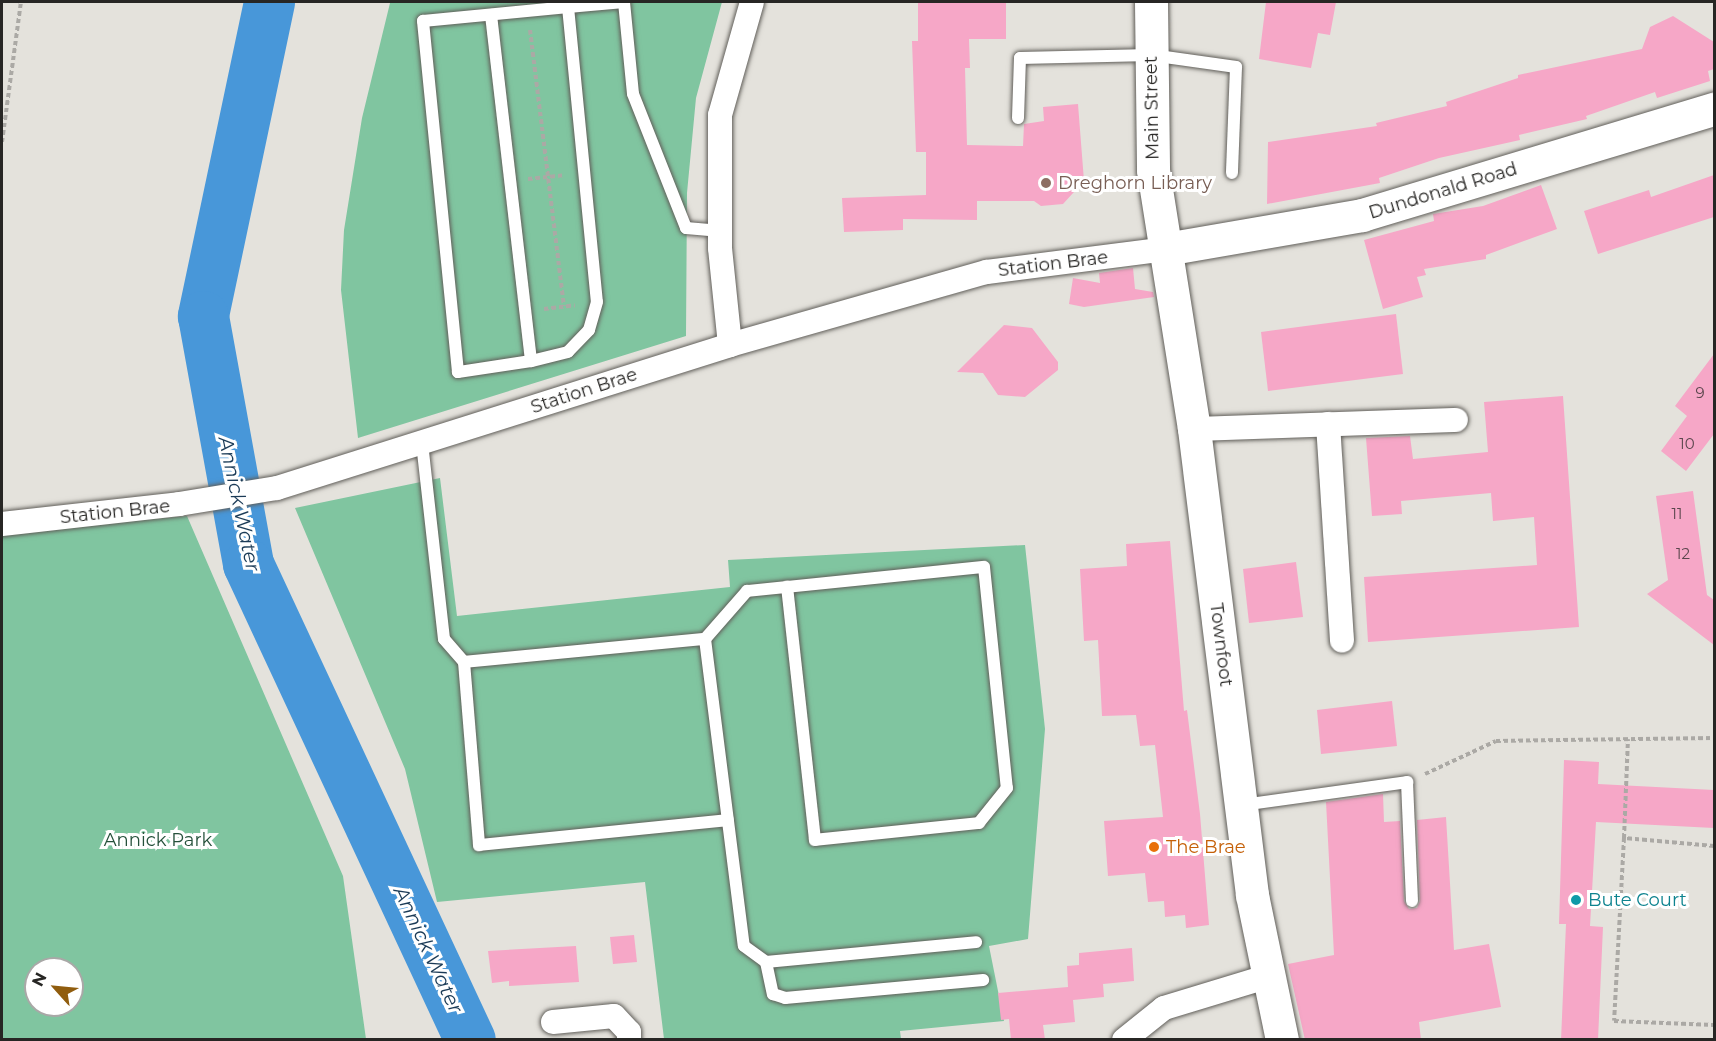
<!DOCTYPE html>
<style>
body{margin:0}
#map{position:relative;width:1716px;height:1041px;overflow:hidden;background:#e4e2dc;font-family:Montserrat,sans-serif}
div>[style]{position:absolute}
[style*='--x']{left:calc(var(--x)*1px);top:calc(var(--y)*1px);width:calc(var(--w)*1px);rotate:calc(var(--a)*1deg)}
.green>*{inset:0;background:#80c5a0}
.river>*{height:51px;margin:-25.5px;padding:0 25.5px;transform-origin:25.5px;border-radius:25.5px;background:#4897d9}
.building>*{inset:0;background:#f6a7c7}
.path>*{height:4px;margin-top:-2px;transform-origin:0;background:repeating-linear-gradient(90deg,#aba9a5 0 4.5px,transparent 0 7.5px)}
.roads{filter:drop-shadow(0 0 2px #615f5a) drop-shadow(0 0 2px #615f5a)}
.service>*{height:12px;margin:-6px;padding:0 6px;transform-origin:6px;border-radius:6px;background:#fff}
.minor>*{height:24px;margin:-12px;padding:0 12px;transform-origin:12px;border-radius:12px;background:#fff}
.secondary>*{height:33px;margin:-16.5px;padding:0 16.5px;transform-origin:16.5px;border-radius:16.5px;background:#fff}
.dots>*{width:16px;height:16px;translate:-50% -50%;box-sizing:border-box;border:3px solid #fff;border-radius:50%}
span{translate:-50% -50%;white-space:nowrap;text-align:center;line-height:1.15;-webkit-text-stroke:6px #fff;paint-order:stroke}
.number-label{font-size:15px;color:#5b464d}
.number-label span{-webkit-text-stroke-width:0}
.street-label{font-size:18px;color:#272624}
.education-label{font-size:18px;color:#785e54}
.left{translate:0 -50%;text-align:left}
.park-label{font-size:18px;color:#25513b}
.food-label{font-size:18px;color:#c56008}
.culture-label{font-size:18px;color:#0d838f}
.water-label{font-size:20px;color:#1b3b57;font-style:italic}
.frame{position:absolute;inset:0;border:3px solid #272624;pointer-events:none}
.north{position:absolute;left:24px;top:957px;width:60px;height:60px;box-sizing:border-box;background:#fff;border:2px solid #a9a8a7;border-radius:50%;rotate:297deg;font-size:16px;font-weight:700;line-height:24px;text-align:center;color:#272624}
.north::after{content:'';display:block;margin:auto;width:21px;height:27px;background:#905d0e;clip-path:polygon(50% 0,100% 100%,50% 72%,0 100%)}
</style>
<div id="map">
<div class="green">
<i style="clip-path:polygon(408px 2px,722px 2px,696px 98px,687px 193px,686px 336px,358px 438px,341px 290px,344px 230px,362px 118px,390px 3px)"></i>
<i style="clip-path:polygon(440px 478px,457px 616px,730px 587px,728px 560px,1025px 545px,1045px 729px,1028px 939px,989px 946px,1004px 1021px,900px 1031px,901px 1039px,664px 1039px,645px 882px,437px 902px,405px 769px,295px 508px)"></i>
<i style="clip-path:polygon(evenodd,187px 516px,343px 876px,366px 1039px,2px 1039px,2px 532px,187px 516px,36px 969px,72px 969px,72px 1005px,36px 1005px,36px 969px)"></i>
</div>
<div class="river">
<i style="--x:269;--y:2;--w:321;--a:101.9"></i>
<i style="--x:203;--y:316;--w:252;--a:79.7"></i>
<i style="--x:248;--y:564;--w:525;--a:65"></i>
</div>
<div class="building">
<i style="clip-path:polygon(918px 2px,1006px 2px,1006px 39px,969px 39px,970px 68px,965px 68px,967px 145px,1023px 146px,1024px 124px,1044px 121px,1043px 107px,1078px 104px,1084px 181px,1063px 204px,1041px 206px,1034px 201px,977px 201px,977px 220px,903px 219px,903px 230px,844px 232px,842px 198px,926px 195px,926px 152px,916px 152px,912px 41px,918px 41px)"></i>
<i style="clip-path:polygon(1266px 2px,1336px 2px,1330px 35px,1318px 33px,1311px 68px,1259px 59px)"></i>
<i style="clip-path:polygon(1673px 16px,1714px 42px,1714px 69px,1708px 71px,1710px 81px,1657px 98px,1655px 92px,1586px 116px,1587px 119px,1519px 135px,1520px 140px,1439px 158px,1379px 178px,1380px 183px,1267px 204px,1268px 142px,1377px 126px,1376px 123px,1447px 106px,1446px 102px,1518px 78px,1518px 75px,1642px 49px,1650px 27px)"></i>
<i style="clip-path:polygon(1714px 175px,1714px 217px,1598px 254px,1584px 211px,1649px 190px,1651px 197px)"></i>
<i style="clip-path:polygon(1541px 185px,1557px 229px,1486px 255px,1486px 259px,1424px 269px,1426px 275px,1417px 277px,1423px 297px,1383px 309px,1364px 240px,1434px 221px,1433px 214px,1483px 206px)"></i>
<i style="clip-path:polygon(1133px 268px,1135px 289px,1153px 292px,1154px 297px,1084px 307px,1069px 304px,1073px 278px,1100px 283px,1099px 273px)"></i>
<i style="clip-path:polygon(1396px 314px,1403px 374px,1268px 391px,1261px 332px)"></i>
<i style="clip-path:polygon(1004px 325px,1032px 328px,1058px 362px,1058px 370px,1025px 397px,998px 395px,983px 373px,957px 372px)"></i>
<i style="clip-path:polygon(1714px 354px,1714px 434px,1686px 471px,1661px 451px,1687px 416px,1675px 406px)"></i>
<i style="clip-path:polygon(1563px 396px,1579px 627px,1368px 642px,1364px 577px,1537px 565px,1534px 517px,1493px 521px,1491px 493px,1401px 501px,1402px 514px,1372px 516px,1366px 438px,1410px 436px,1413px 459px,1488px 452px,1484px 402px)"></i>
<i style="clip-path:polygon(1693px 491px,1707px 595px,1714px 600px,1714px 645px,1647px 594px,1668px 580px,1656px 496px)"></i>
<i style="clip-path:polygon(1170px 541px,1184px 711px,1187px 710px,1200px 814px,1209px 925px,1186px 928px,1185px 915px,1165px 917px,1164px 901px,1148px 902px,1145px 873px,1108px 876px,1104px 821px,1163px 817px,1155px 745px,1140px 746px,1136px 715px,1102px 716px,1098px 640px,1084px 641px,1080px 569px,1127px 566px,1126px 544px)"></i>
<i style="clip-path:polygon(1296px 562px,1303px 617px,1249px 623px,1243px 569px)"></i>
<i style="clip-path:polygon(1392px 701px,1397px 746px,1321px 754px,1317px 710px)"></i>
<i style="clip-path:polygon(1564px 760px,1599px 762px,1598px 784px,1714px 790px,1714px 828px,1596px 822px,1590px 926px,1603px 927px,1598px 1040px,1561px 1040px,1566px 924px,1559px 924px)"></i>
<i style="clip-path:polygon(1383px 794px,1384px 822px,1400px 821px,1404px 901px,1409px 909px,1417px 908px,1420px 901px,1417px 820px,1446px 817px,1454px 950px,1489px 944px,1501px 1007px,1419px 1022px,1421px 1040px,1305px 1040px,1288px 964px,1334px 955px,1326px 802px)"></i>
<i style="clip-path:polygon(634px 935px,637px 962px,613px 964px,610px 937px)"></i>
<i style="clip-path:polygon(576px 946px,579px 982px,509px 986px,509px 981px,492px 983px,488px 951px)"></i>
<i style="clip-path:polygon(1132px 948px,1134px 981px,1103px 984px,1104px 997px,1073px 1000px,1075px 1022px,1043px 1025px,1045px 1040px,1011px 1040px,1009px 1019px,1001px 1020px,998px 993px,1068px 987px,1067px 966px,1079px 965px,1079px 953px)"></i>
</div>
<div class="path">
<i style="--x:530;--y:30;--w:278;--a:83"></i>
<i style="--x:2;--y:142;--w:141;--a:-82.3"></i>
<i style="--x:528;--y:179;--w:37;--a:-6"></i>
<i style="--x:544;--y:309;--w:31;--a:-7"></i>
<i style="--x:1425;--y:774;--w:78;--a:-24.9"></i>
<i style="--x:1496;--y:741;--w:218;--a:-0.8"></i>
<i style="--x:1624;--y:838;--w:99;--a:-87.7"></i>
<i style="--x:1714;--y:846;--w:90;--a:-174.9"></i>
<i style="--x:1624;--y:838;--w:183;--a:93.1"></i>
<i style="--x:1614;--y:1021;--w:100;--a:2.3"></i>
</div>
<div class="roads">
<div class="service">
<i style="--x:568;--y:7;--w:296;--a:84.4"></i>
<i style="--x:597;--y:302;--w:29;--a:106"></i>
<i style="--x:589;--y:330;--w:30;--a:134"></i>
<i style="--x:568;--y:352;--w:38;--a:166"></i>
<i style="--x:531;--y:361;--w:74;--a:171.4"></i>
<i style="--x:458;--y:372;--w:353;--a:-95.7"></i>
<i style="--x:423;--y:21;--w:146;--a:-5.5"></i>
<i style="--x:568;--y:7;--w:56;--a:-5.1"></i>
<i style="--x:624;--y:2;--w:92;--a:84.4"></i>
<i style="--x:633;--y:94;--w:144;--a:68.4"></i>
<i style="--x:686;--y:228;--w:35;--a:5"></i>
<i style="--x:491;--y:15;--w:348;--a:83.4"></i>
<i style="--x:1018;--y:118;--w:60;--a:-88.1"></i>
<i style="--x:1020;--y:58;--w:131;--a:-1.3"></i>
<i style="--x:1151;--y:55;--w:86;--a:8"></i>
<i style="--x:1236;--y:67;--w:106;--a:92.2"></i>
<i style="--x:422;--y:443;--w:197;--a:83.6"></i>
<i style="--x:444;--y:639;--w:30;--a:49"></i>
<i style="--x:464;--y:662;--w:242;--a:-5.5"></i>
<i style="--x:705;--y:639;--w:64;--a:-48.8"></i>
<i style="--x:747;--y:591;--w:238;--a:-5.8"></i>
<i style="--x:984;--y:567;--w:222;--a:84.1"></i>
<i style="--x:1007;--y:788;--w:45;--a:128.7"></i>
<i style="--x:979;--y:823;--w:165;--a:174.1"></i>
<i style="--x:815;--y:840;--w:255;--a:-96.3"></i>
<i style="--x:705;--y:639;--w:309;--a:82.8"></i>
<i style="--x:744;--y:946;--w:27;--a:36"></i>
<i style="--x:766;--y:962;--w:211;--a:-5.4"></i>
<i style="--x:464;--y:662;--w:184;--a:85.3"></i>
<i style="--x:479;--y:845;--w:250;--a:-5.7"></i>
<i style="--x:1242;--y:805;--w:167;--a:-7.9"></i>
<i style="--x:1407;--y:782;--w:119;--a:87.6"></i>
<i style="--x:766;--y:962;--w:33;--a:78"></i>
<i style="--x:773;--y:994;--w:13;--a:18"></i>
<i style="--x:785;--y:998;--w:199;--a:-5.2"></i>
</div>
<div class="minor">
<i style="--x:730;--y:345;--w:98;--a:-95.9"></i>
<i style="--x:720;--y:248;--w:133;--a:-90"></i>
<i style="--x:720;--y:115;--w:117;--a:-74.2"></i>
<i style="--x:1328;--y:424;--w:217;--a:86.3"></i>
<i style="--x:1194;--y:429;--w:262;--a:-2"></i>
<i style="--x:2;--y:524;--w:178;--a:-6.4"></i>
<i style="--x:179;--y:504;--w:99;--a:-9.3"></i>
<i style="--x:277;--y:488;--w:475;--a:-17.5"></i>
<i style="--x:730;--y:345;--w:267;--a:-15.9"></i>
<i style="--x:987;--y:272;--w:180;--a:-7.3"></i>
<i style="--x:553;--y:1022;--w:61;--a:-5.6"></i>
<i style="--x:614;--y:1016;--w:22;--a:47"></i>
<i style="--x:629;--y:1032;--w:8;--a:90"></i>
<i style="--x:1124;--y:1040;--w:51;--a:-38.7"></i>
<i style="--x:1164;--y:1008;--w:110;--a:-16.9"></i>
</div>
<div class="secondary">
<i style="--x:1151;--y:2;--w:168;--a:89.3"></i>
<i style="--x:1153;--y:170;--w:262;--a:81"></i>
<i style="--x:1194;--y:429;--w:470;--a:82.9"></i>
<i style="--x:1252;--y:895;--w:148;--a:78.3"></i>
<i style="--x:1166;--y:249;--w:199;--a:-9.8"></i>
<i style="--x:1362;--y:215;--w:368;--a:-16.8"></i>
</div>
</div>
<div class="dots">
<i style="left:1046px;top:183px;background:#8d6e63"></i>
<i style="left:1154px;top:847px;background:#e8710a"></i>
<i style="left:1576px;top:900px;background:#0f9aa8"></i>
</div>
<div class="number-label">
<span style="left:1700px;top:393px">9</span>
<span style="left:1687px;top:444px">10</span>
<span style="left:1677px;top:514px">11</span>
<span style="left:1683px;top:554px">12</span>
</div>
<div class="street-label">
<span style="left:1152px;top:108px;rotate:-91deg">Main Street</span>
<span style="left:1443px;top:191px;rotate:-17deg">Dundonald Road</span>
<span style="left:1053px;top:264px;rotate:-7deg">Station Brae</span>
<span style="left:584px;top:391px;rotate:-18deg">Station Brae</span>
<span style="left:115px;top:512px;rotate:-6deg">Station Brae</span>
<span style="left:1221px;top:645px;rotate:83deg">Townfoot</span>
</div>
<div class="education-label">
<span class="left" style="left:1058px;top:183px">Dreghorn Library</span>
</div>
<div class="park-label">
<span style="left:158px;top:840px">Annick Park</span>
</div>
<div class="food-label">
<span class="left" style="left:1166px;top:847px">The Brae</span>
</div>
<div class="culture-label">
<span class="left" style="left:1588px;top:900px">Bute Court</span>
</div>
<div class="water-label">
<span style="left:239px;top:504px;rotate:78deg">Annick Water</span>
<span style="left:428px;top:950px;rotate:65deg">Annick Water</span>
</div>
<div class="frame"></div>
<div class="north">N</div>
</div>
